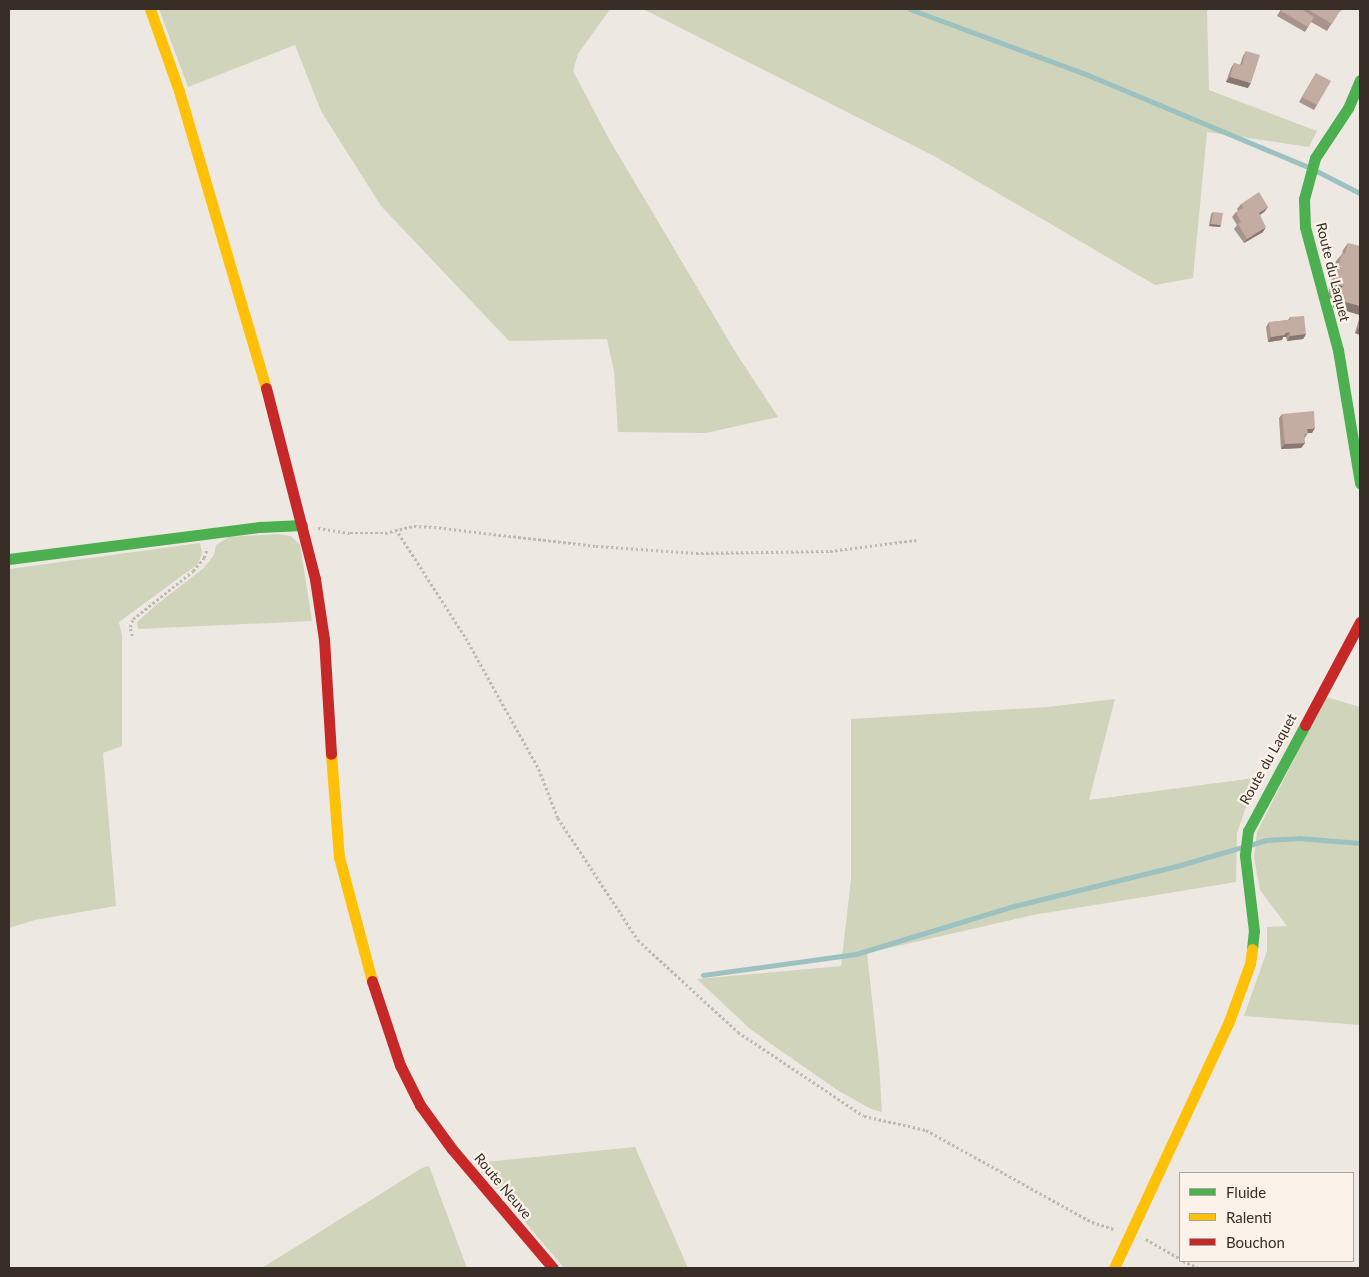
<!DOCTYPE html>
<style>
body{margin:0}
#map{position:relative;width:1369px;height:1277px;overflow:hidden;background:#eee8e2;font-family:Lato,sans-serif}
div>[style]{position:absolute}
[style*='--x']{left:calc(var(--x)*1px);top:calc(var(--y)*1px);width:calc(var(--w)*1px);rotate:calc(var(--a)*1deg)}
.green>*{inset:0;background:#cfd4bb}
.stream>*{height:4.5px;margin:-2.25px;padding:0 2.25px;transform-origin:2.25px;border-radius:2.25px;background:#9cc1c1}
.path>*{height:2.5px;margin-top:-1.25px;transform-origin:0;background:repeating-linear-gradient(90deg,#c0b9b3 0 2.5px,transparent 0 5px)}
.fast>*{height:11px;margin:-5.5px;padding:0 5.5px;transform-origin:5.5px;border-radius:5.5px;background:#4caf50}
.slow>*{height:11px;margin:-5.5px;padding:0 5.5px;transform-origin:5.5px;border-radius:5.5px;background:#ffc107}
.jam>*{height:11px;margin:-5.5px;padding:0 5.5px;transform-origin:5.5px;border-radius:5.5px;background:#c62828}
.wall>*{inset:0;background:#a8948b}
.shaded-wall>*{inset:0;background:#887871}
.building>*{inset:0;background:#c3aca2}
span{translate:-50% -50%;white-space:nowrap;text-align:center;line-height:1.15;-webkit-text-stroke:4.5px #fbf3e9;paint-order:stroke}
.street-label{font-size:14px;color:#392d28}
.frame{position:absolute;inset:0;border:10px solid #392d28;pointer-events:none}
.legend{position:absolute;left:1179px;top:1172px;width:175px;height:90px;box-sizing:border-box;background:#fbf3e9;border:1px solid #ada49c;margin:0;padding:6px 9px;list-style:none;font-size:15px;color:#392d28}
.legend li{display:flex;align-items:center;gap:10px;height:25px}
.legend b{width:25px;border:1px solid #ada49c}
</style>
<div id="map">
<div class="green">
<i style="clip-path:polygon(159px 9px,610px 9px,578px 54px,573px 71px,609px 139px,736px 353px,778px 417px,706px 433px,618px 432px,614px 371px,607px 339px,509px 341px,381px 206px,321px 111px,295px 45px,188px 87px)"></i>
<i style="clip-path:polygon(643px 9px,1207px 9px,1209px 90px,1317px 131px,1309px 147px,1207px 132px,1193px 278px,1155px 285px,934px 156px)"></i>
<i style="clip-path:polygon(278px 534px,291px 536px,300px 545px,312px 621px,138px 629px,137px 622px,156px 605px,204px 568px,214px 555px,216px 545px,229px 537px)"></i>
<i style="clip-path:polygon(200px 543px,202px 553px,198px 564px,119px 622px,122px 636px,122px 746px,103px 753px,116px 906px,35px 920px,9px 928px,9px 569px)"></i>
<i style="clip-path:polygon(1326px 697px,1360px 707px,1360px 1025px,1244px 1016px,1267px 951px,1267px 927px,1287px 926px,1260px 890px,1254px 858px,1257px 832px)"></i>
<i style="clip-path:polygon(1115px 699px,1089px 800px,1262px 777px,1247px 804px,1237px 833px,1236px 882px,1033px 915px,867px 953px,879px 1063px,882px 1112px,871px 1109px,837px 1090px,750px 1029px,697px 979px,841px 966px,851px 879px,851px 719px,1047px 707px)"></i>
<i style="clip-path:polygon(635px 1147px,688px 1268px,564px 1268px,475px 1163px)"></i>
<i style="clip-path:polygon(429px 1166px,467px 1268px,262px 1268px,422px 1168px)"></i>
</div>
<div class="stream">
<i style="--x:910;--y:9;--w:188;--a:20.3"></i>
<i style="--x:1086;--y:74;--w:241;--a:22.7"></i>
<i style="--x:1315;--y:170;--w:51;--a:27.1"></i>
<i style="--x:1250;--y:845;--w:17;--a:-17"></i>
<i style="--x:1266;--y:840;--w:33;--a:-3"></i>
<i style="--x:1299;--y:838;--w:61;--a:4.7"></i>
<i style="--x:703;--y:975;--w:154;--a:-7.8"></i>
<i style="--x:856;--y:954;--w:165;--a:-16.9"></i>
<i style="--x:1014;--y:906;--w:168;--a:-13.8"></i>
<i style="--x:1177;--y:866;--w:69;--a:-16.1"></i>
</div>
<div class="path">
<i style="--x:318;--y:528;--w:32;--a:9"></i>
<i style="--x:350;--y:533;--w:35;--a:0"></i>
<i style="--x:385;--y:533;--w:30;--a:-14"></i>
<i style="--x:414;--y:526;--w:20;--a:3"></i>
<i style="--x:434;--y:527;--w:163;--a:6.7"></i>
<i style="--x:596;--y:546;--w:100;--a:4"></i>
<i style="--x:696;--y:553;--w:134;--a:-0.9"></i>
<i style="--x:830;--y:551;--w:87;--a:-7.3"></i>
<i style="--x:396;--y:529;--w:130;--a:57.3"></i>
<i style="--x:466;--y:638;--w:150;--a:60.9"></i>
<i style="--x:539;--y:769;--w:53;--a:68.8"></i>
<i style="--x:558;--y:818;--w:146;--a:56.7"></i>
<i style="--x:638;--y:940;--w:136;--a:42.6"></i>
<i style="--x:738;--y:1032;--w:151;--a:33.7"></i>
<i style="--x:864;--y:1116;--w:64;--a:12.7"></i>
<i style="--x:926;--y:1130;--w:190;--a:29"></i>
<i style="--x:1092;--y:1222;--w:25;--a:18"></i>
<i style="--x:132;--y:636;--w:9;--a:-103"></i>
<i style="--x:130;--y:627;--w:9;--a:-69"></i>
<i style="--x:133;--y:619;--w:77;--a:-38.7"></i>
<i style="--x:193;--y:571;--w:17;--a:-50"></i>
<i style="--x:204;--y:558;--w:10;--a:-73"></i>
<i style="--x:1146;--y:1239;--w:39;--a:30"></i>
<i style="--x:1183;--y:1261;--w:17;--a:24"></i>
</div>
<div class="fast">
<i style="--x:1360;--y:80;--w:30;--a:113"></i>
<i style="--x:1348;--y:108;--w:60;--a:123.4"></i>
<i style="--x:1315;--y:158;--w:42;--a:105"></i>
<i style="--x:1304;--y:199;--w:28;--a:88"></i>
<i style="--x:1305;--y:227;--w:127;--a:75"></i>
<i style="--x:1338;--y:350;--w:135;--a:80.6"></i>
<i style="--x:9;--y:559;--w:253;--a:-7.3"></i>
<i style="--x:260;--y:527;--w:42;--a:-2.7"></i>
<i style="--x:1252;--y:949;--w:18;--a:-84"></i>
<i style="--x:1254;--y:931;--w:77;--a:-96.8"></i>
<i style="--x:1245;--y:855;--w:24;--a:-83"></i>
<i style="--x:1248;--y:831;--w:120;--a:-61.7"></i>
</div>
<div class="slow">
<i style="--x:150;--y:9;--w:87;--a:70.5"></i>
<i style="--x:179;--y:91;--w:309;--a:73.7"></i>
<i style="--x:331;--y:754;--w:103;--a:85.6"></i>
<i style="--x:339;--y:857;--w:128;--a:75.1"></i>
<i style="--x:1114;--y:1268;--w:269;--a:-65"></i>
<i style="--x:1228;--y:1024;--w:64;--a:-69.9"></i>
<i style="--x:1250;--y:964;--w:15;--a:-82"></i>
</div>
<div class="jam">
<i style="--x:266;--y:388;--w:197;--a:75.6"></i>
<i style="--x:315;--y:579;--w:61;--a:81.5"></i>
<i style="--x:324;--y:639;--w:115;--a:86.5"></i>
<i style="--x:1305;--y:725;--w:117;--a:-61.9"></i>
<i style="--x:372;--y:981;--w:89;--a:71.6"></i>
<i style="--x:400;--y:1065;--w:45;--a:63.4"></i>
<i style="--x:420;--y:1105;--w:54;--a:54"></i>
<i style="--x:452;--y:1149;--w:156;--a:49.7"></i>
</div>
<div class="wall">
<i style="clip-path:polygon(1281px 9px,1343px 9px,1339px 12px,1327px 31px,1311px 22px,1305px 32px,1277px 16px)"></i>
<i style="clip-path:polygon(1246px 51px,1248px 88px,1226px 82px,1231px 68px,1234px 63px,1240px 65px,1243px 56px)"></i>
<i style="clip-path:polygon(1316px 73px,1317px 105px,1314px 110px,1299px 102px)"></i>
<i style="clip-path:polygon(1241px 204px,1268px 207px,1264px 212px,1260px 215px,1263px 232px,1244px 243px,1234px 229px,1237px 225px,1232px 217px,1236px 212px,1238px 211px,1237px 209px)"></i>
<i style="clip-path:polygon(1213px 212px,1220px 227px,1209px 226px,1211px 214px)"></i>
<i style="clip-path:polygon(1348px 243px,1360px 315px,1333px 307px,1336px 299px,1329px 297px,1329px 290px,1336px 261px,1342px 254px,1343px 250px)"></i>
<i style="clip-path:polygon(1360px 316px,1360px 335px,1355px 333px)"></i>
<i style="clip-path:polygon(1290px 317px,1306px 334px,1303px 339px,1287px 341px,1286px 337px,1283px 337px,1282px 340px,1268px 342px,1266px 327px,1269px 322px,1288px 320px)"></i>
<i style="clip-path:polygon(1282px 414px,1312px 433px,1308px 433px,1304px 439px,1305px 443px,1301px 448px,1281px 449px,1279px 418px)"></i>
</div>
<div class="shaded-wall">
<i style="clip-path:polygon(1230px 77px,1251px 83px,1248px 88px,1226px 82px)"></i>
<i style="clip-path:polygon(1268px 207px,1264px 212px,1255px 218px,1259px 213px)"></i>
<i style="clip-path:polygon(1211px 224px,1221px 225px,1220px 227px,1209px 226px)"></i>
<i style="clip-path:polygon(1266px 227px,1263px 232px,1244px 243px,1247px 239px)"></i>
<i style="clip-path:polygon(1334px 283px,1343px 286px,1338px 293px,1331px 288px)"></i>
<i style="clip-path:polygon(1330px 295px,1337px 297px,1336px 299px,1329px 297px)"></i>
<i style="clip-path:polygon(1338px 300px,1360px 306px,1360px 315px,1333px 307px)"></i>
<i style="clip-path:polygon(1360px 326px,1360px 335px,1355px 333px)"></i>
<i style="clip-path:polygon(1290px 332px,1286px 337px,1283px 337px,1282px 340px,1268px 342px,1271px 337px)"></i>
<i style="clip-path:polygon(1306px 334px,1303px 339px,1287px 341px,1290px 336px)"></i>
<i style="clip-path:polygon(1315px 428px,1312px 433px,1304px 433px,1307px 429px)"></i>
<i style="clip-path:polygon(1305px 443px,1301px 448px,1281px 449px,1285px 444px)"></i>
</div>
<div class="building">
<i style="clip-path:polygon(1282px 9px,1301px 9px,1314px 17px,1308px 27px,1281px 11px)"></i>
<i style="clip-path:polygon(1307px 9px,1341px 9px,1332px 24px)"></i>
<i style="clip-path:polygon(1246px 51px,1260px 55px,1251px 83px,1230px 77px,1234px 63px,1242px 65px)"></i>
<i style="clip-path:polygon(1316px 73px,1331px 81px,1317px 105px,1302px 97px)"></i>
<i style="clip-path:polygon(1259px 192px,1268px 207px,1259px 213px,1266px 227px,1247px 239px,1238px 224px,1241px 222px,1236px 212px,1243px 208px,1241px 204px)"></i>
<i style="clip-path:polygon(1213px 212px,1223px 213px,1221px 225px,1211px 224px)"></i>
<i style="clip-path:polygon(1348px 243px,1360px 246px,1360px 306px,1338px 300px,1343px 286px,1334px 283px,1342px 253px,1345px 254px)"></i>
<i style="clip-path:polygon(1331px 288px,1339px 290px,1337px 297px,1330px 295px)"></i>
<i style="clip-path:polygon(1304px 316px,1306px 334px,1290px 336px,1290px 332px,1285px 333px,1285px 335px,1271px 337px,1269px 322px,1290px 320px,1290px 317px)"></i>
<i style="clip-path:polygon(1314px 411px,1315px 428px,1307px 429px,1308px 434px,1304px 434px,1305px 443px,1285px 444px,1282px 414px)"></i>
</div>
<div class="street-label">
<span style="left:1333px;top:272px;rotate:76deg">Route du Laquet</span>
<span style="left:1268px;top:759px;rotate:-61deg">Route du Laquet</span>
<span style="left:503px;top:1186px;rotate:50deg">Route Neuve</span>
</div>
<div class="frame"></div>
<ul class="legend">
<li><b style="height:6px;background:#4caf50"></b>Fluide</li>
<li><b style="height:6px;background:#ffc107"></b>Ralenti</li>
<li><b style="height:6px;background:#c62828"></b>Bouchon</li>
</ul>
</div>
